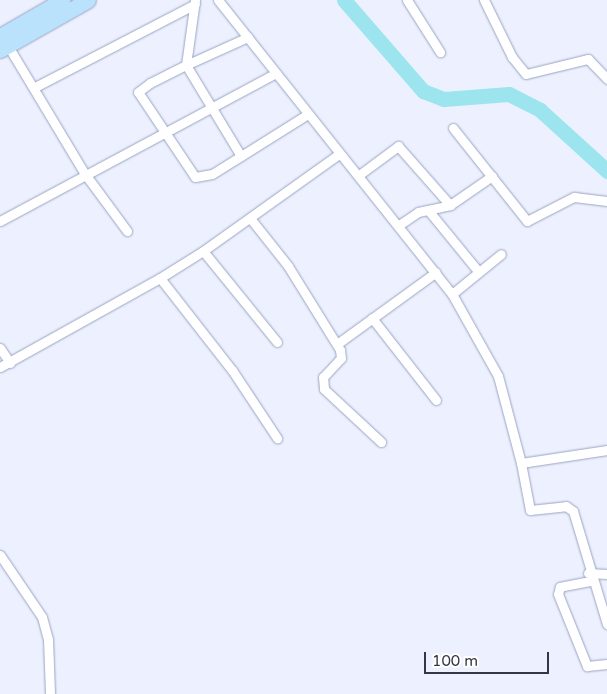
<!DOCTYPE html>
<style>
body{margin:0}
#map{position:relative;width:607px;height:694px;overflow:hidden;background:#edf1ff;font-family:"Varela Round",sans-serif}
div>[style]{position:absolute}
[style*='--x']{left:calc(var(--x)*1px);top:calc(var(--y)*1px);width:calc(var(--w)*1px);rotate:calc(var(--a)*1deg)}
.river>*{height:15px;margin:-7.5px;padding:0 7.5px;transform-origin:7.5px;border-radius:7.5px;background:#9ce5ee}
.roads{filter:drop-shadow(0 0 1px #9aa4c2) drop-shadow(0 0 1px #9aa4c2)}
.minor>*{height:9px;margin:-4.5px;padding:0 4.5px;transform-origin:4.5px;border-radius:4.5px;background:#fff}
.trunk>*{height:15px;margin:-7.5px;padding:0 7.5px;transform-origin:7.5px;border-radius:7.5px;background:#bae2fc}
span{translate:-50% -50%;white-space:nowrap;text-align:center;line-height:1.15;-webkit-text-stroke:4px #fff;paint-order:stroke}
.scale{position:absolute;left:424px;top:652px;width:125px;height:22px;box-sizing:border-box;border:2px solid #333744;border-top:0;padding-left:6px;font-size:15px;line-height:18px;white-space:nowrap;color:#333744;-webkit-text-stroke:4px #fff;paint-order:stroke}
</style>
<div id="map">
<div class="river">
<i style="--x:344;--y:0;--w:121;--a:49"></i>
<i style="--x:423;--y:91;--w:22;--a:21"></i>
<i style="--x:444;--y:99;--w:65;--a:-4.4"></i>
<i style="--x:509;--y:94;--w:35;--a:27"></i>
<i style="--x:540;--y:110;--w:91;--a:42.3"></i>
</div>
<div class="roads">
<div class="minor">
<i style="--x:195;--y:0;--w:66;--a:97.9"></i>
<i style="--x:186;--y:65;--w:106;--a:58.9"></i>
<i style="--x:241;--y:156;--w:34;--a:148"></i>
<i style="--x:212;--y:174;--w:17;--a:170"></i>
<i style="--x:195;--y:177;--w:102;--a:-123.8"></i>
<i style="--x:138;--y:92;--w:15;--a:-37"></i>
<i style="--x:150;--y:83;--w:40;--a:-26.6"></i>
<i style="--x:186;--y:65;--w:68;--a:-24.3"></i>
<i style="--x:218;--y:0;--w:376;--a:51.5"></i>
<i style="--x:452;--y:294;--w:94;--a:60.7"></i>
<i style="--x:498;--y:376;--w:90;--a:75.2"></i>
<i style="--x:521;--y:463;--w:87;--a:-8.6"></i>
<i style="--x:407;--y:0;--w:62;--a:57.6"></i>
<i style="--x:484;--y:0;--w:64;--a:63.8"></i>
<i style="--x:512;--y:57;--w:22;--a:51"></i>
<i style="--x:526;--y:74;--w:64;--a:-13.6"></i>
<i style="--x:588;--y:59;--w:28;--a:46"></i>
<i style="--x:8;--y:46;--w:149;--a:59"></i>
<i style="--x:85;--y:174;--w:71;--a:53.6"></i>
<i style="--x:35;--y:87;--w:180;--a:-27.4"></i>
<i style="--x:453;--y:128;--w:119;--a:51.5"></i>
<i style="--x:527;--y:221;--w:53;--a:-27.1"></i>
<i style="--x:574;--y:197;--w:33;--a:7"></i>
<i style="--x:241;--y:156;--w:79;--a:-32.1"></i>
<i style="--x:359;--y:175;--w:49;--a:-36.6"></i>
<i style="--x:398;--y:146;--w:79;--a:48.6"></i>
<i style="--x:428;--y:210;--w:79;--a:50.7"></i>
<i style="--x:250;--y:218;--w:61;--a:51.6"></i>
<i style="--x:288;--y:266;--w:99;--a:58.2"></i>
<i style="--x:340;--y:350;--w:8;--a:83"></i>
<i style="--x:341;--y:358;--w:26;--a:133"></i>
<i style="--x:323;--y:377;--w:12;--a:85"></i>
<i style="--x:324;--y:389;--w:78;--a:42.9"></i>
<i style="--x:0;--y:221;--w:313;--a:-28.2"></i>
<i style="--x:399;--y:225;--w:23;--a:-34"></i>
<i style="--x:418;--y:212;--w:33;--a:-12"></i>
<i style="--x:450;--y:205;--w:51;--a:-34.6"></i>
<i style="--x:203;--y:251;--w:51;--a:147.9"></i>
<i style="--x:160;--y:278;--w:117;--a:52"></i>
<i style="--x:232;--y:370;--w:82;--a:56.5"></i>
<i style="--x:452;--y:294;--w:63;--a:-39.2"></i>
<i style="--x:372;--y:318;--w:104;--a:52"></i>
<i style="--x:277;--y:342;--w:117;--a:-129.1"></i>
<i style="--x:203;--y:251;--w:167;--a:-35.5"></i>
<i style="--x:337;--y:344;--w:122;--a:-36"></i>
<i style="--x:0;--y:348;--w:18;--a:56"></i>
<i style="--x:0;--y:367;--w:183;--a:-29.1"></i>
<i style="--x:521;--y:463;--w:48;--a:79.2"></i>
<i style="--x:530;--y:510;--w:36;--a:-6"></i>
<i style="--x:566;--y:506;--w:9;--a:36"></i>
<i style="--x:573;--y:511;--w:118;--a:73.3"></i>
<i style="--x:0;--y:555;--w:75;--a:55.9"></i>
<i style="--x:42;--y:617;--w:23;--a:75"></i>
<i style="--x:48;--y:639;--w:55;--a:87.9"></i>
<i style="--x:588;--y:573;--w:19;--a:3"></i>
<i style="--x:590;--y:581;--w:31;--a:169"></i>
<i style="--x:560;--y:587;--w:7;--a:106"></i>
<i style="--x:558;--y:594;--w:78;--a:68.1"></i>
<i style="--x:587;--y:666;--w:20;--a:-6"></i>
</div>
<div class="trunk">
<i style="--x:0;--y:36;--w:72;--a:-30.1"></i>
<i style="--x:0;--y:50;--w:101;--a:-29.6"></i>
</div>
</div>
<div class="scale">100 m</div>
</div>
